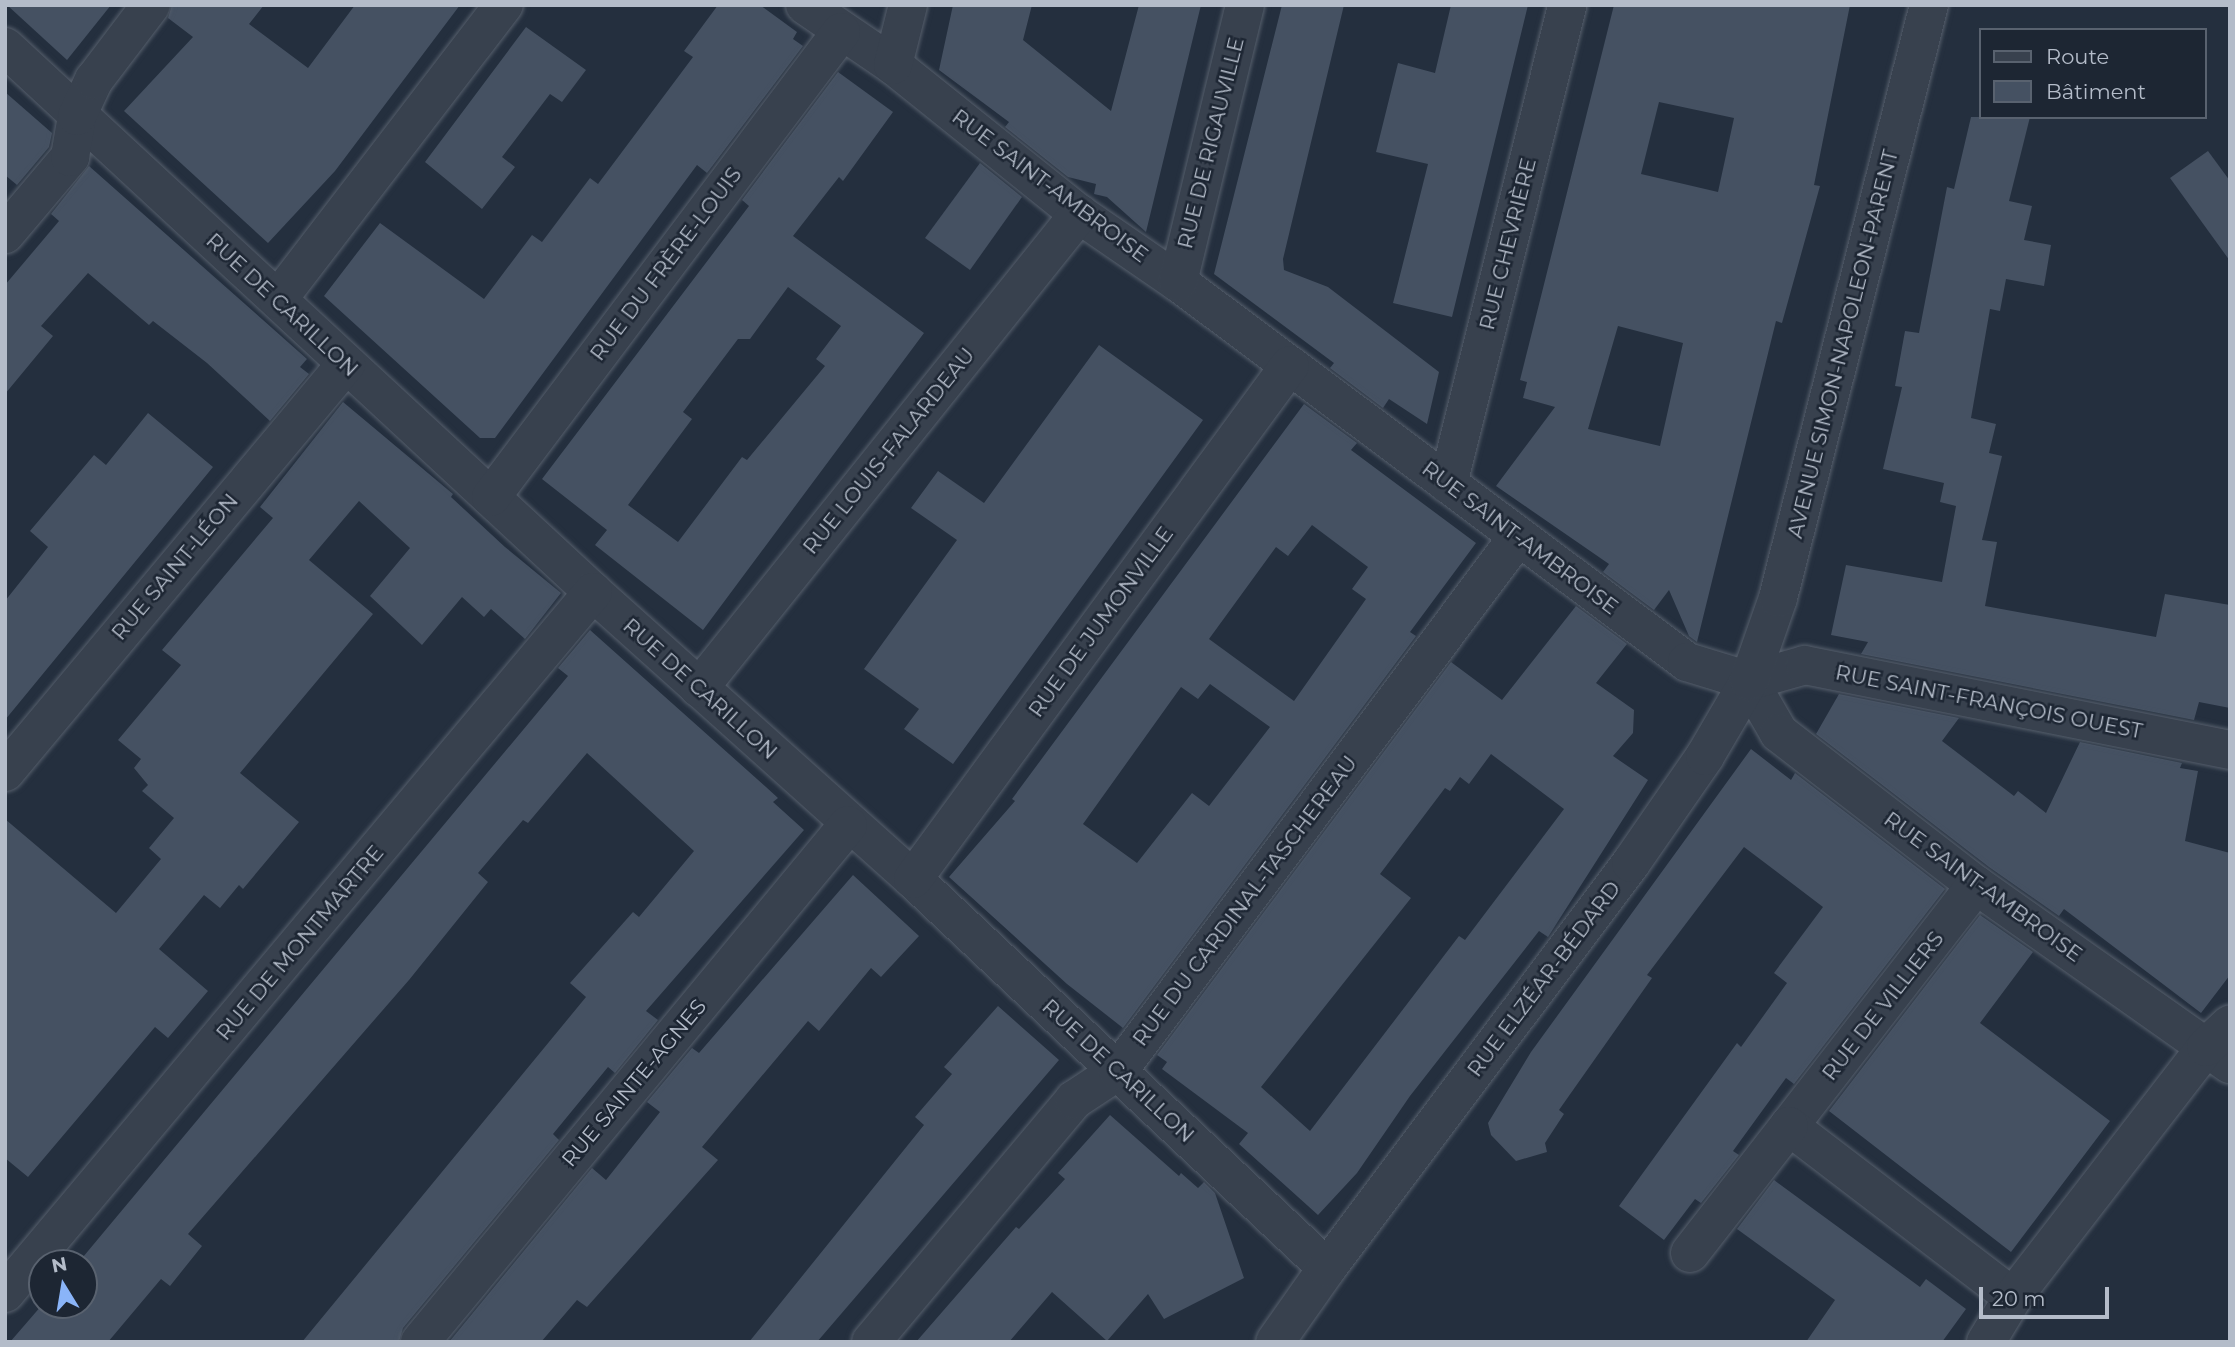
<!DOCTYPE html>
<meta charset="utf-8">
<style>
body{margin:0}
#map{position:relative;width:2235px;height:1347px;overflow:hidden;background:#242f3e;font-family:Montserrat,sans-serif}
div>[style]{position:absolute}
[style*='--x']{left:calc(var(--x)*1px);top:calc(var(--y)*1px);width:calc(var(--w)*1px);rotate:calc(var(--a)*1deg)}
.building>*{inset:0;background:#455162}
.roads{filter:drop-shadow(0 0 2px #565f6c) drop-shadow(0 0 2px #565f6c)}
.minor>*{height:38px;margin:-19px;padding:0 19px;transform-origin:19px;border-radius:19px;background:#38414e}
span{translate:-50% -50%;white-space:nowrap;text-align:center;line-height:1.15;-webkit-text-stroke:5px #1d2633;paint-order:stroke}
.street-label{font-size:21px;color:#b4bcc9}
.frame{position:absolute;inset:0;border:7px solid #b4bcc9;pointer-events:none}
.legend{position:absolute;left:1979px;top:28px;width:228px;height:91px;box-sizing:border-box;background:#1d2633;border:2px solid #59626f;margin:0;padding:9px 12px;list-style:none;font-size:21px;color:#b4bcc9}
.legend li{display:flex;align-items:center;gap:14px;height:35px}
.legend b{width:35px;border:2px solid #59626f}
.north{position:absolute;left:28px;top:1249px;width:70px;height:70px;box-sizing:border-box;background:#1d2633;border:2px solid #59626f;border-radius:50%;rotate:349deg;font-size:19px;font-weight:700;line-height:28px;text-align:center;color:#b4bcc9}
.north::after{content:'';display:block;margin:auto;width:24px;height:32px;background:#8ab4f8;clip-path:polygon(50% 0,100% 100%,50% 72%,0 100%)}
.scale{position:absolute;left:1979px;top:1287px;width:130px;height:32px;box-sizing:border-box;border:4px solid #b4bcc9;border-top:0;padding-left:9px;font-size:21px;line-height:24px;white-space:nowrap;color:#b4bcc9;-webkit-text-stroke:5px #1d2633;paint-order:stroke}
</style>
<div id="map">
<div class="building">
<i style="clip-path:polygon(7px 5px,111px 5px,67px 60px)"></i>
<i style="clip-path:polygon(172px 5px,264px 5px,249px 24px,308px 68px,355px 5px,460px 5px,335px 171px,268px 243px,124px 111px,193px 37px,168px 18px)"></i>
<i style="clip-path:polygon(718px 5px,760px 5px,797px 32px,793px 39px,803px 46px,707px 173px,697px 165px,495px 438px,480px 438px,324px 296px,380px 223px,484px 299px,532px 235px,542px 242px,590px 178px,598px 184px,693px 57px,684px 51px)"></i>
<i style="clip-path:polygon(953px 5px,1032px 5px,1023px 40px,1111px 111px,1139px 5px,1201px 5px,1146px 232px,1107px 197px,1094px 194px,1096px 184px,1068px 177px,1005px 127px,1009px 122px,939px 70px)"></i>
<i style="clip-path:polygon(1282px 5px,1344px 5px,1283px 259px,1284px 270px,1328px 287px,1439px 372px,1427px 424px,1389px 399px,1383px 408px,1330px 368px,1334px 363px,1214px 274px)"></i>
<i style="clip-path:polygon(1451px 5px,1528px 5px,1452px 317px,1393px 303px,1428px 164px,1376px 152px,1398px 63px,1435px 73px)"></i>
<i style="clip-path:polygon(evenodd,1614px 5px,1850px 5px,1814px 185px,1820px 186px,1782px 323px,1776px 321px,1697px 642px,1689px 636px,1669px 590px,1654px 610px,1603px 572px,1609px 564px,1496px 486px,1555px 407px,1523px 398px,1527px 382px,1520px 380px,1614px 5px,1659px 102px,1734px 118px,1718px 192px,1641px 174px,1659px 102px,1614px 5px,1618px 326px,1683px 343px,1660px 446px,1588px 429px,1618px 326px)"></i>
<i style="clip-path:polygon(526px 27px,586px 70px,562px 102px,550px 94px,502px 157px,515px 167px,482px 209px,425px 162px)"></i>
<i style="clip-path:polygon(evenodd,838px 72px,893px 112px,843px 181px,839px 177px,793px 236px,924px 333px,703px 630px,595px 545px,607px 530px,542px 479px,749px 206px,742px 200px,838px 72px,788px 287px,841px 326px,816px 359px,825px 366px,747px 460px,742px 457px,678px 542px,628px 505px,692px 419px,683px 412px,738px 339px,750px 339px,788px 287px)"></i>
<i style="clip-path:polygon(5px 92px,52px 133px,49px 147px,17px 185px,5px 175px)"></i>
<i style="clip-path:polygon(1971px 117px,2030px 117px,2009px 201px,2032px 206px,2024px 240px,2051px 245px,2044px 286px,2006px 279px,2000px 311px,1990px 309px,1971px 418px,1996px 424px,1989px 453px,2002px 456px,1982px 540px,1997px 542px,1985px 606px,2156px 637px,2165px 594px,2230px 605px,2230px 708px,2199px 702px,2194px 720px,1861px 654px,1868px 642px,1831px 635px,1846px 565px,1942px 582px,1956px 506px,1940px 502px,1944px 483px,1883px 469px,1902px 387px,1895px 386px,1905px 331px,1919px 333px,1947px 187px,1954px 189px)"></i>
<i style="clip-path:polygon(2208px 151px,2230px 181px,2230px 261px,2170px 178px)"></i>
<i style="clip-path:polygon(980px 163px,1022px 197px,970px 270px,925px 238px)"></i>
<i style="clip-path:polygon(89px 166px,307px 359px,300px 367px,309px 374px,270px 421px,207px 363px,153px 321px,149px 325px,88px 273px,41px 326px,53px 336px,5px 394px,5px 285px,59px 221px,51px 214px)"></i>
<i style="clip-path:polygon(1099px 345px,1203px 420px,953px 764px,904px 729px,919px 709px,864px 669px,957px 540px,911px 508px,938px 471px,984px 503px)"></i>
<i style="clip-path:polygon(343px 402px,453px 494px,451px 497px,505px 547px,561px 593px,525px 639px,491px 609px,484px 617px,462px 597px,422px 645px,370px 596px,410px 548px,359px 501px,309px 560px,373px 614px,240px 773px,299px 822px,243px 889px,239px 885px,220px 908px,204px 895px,159px 949px,208px 991px,168px 1038px,155px 1027px,28px 1177px,5px 1158px,5px 819px,116px 913px,161px 859px,149px 848px,174px 818px,142px 791px,148px 785px,134px 768px,141px 759px,118px 740px,181px 665px,162px 650px,273px 518px,260px 507px)"></i>
<i style="clip-path:polygon(evenodd,1304px 404px,1357px 443px,1351px 450px,1476px 543px,1410px 632px,1416px 636px,1123px 1028px,1067px 984px,949px 877px,1015px 801px,1012px 799px,1304px 404px,1312px 525px,1368px 567px,1352px 589px,1366px 599px,1294px 701px,1209px 639px,1276px 547px,1288px 556px,1312px 525px,1304px 404px,1210px 684px,1270px 727px,1209px 806px,1192px 793px,1137px 863px,1083px 824px,1181px 687px,1198px 699px,1210px 684px)"></i>
<i style="clip-path:polygon(148px 413px,213px 467px,5px 720px,5px 601px,48px 547px,30px 531px,94px 455px,106px 465px)"></i>
<i style="clip-path:polygon(evenodd,1576px 606px,1627px 644px,1596px 683px,1634px 710px,1633px 733px,1613px 756px,1648px 780px,1548px 937px,1539px 931px,1410px 1096px,1357px 1173px,1318px 1215px,1239px 1144px,1248px 1133px,1162px 1069px,1167px 1062px,1157px 1055px,1451px 662px,1502px 700px,1576px 606px,1491px 754px,1564px 809px,1465px 940px,1459px 936px,1310px 1131px,1261px 1087px,1411px 898px,1380px 874px,1445px 788px,1450px 791px,1460px 777px,1469px 784px,1491px 754px)"></i>
<i style="clip-path:polygon(590px 630px,766px 787px,778px 798px,773px 802px,804px 830px,646px 1011px,658px 1020px,615px 1073px,608px 1067px,553px 1134px,559px 1140px,403px 1328px,399px 1342px,302px 1342px,586px 997px,570px 983px,633px 912px,639px 917px,694px 851px,587px 753px,528px 823px,523px 820px,478px 873px,488px 882px,409px 980px,188px 1234px,202px 1246px,170px 1286px,161px 1279px,108px 1342px,10px 1342px,42px 1305px,84px 1305px,84px 1263px,78px 1263px,568px 676px,558px 668px)"></i>
<i style="clip-path:polygon(1839px 694px,1959px 718px,1942px 741px,2014px 796px,2018px 791px,2046px 813px,2080px 742px,2182px 763px,2180px 768px,2198px 771px,2185px 841px,2230px 853px,2230px 975px,2201px 1013px,2064px 909px,2059px 916px,1989px 867px,1816px 734px)"></i>
<i style="clip-path:polygon(1751px 749px,1791px 780px,1795px 773px,1945px 889px,1794px 1084px,1786px 1078px,1733px 1151px,1739px 1155px,1701px 1203px,1695px 1199px,1664px 1240px,1619px 1206px,1737px 1043px,1741px 1047px,1787px 983px,1774px 973px,1823px 907px,1744px 847px,1647px 975px,1652px 978px,1559px 1110px,1564px 1114px,1545px 1143px,1547px 1152px,1516px 1161px,1491px 1135px,1488px 1123px,1531px 1052px)"></i>
<i style="clip-path:polygon(853px 875px,919px 936px,881px 977px,871px 968px,819px 1031px,808px 1021px,702px 1147px,718px 1160px,587px 1307px,577px 1300px,541px 1342px,449px 1342px,592px 1168px,606px 1180px,660px 1112px,647px 1102px,692px 1048px,699px 1053px)"></i>
<i style="clip-path:polygon(1980px 915px,2033px 952px,1980px 1023px,2110px 1121px,2011px 1252px,1829px 1111px)"></i>
<i style="clip-path:polygon(998px 1006px,1059px 1060px,817px 1342px,749px 1342px,924px 1125px,915px 1117px,952px 1074px,944px 1067px)"></i>
<i style="clip-path:polygon(1110px 1115px,1179px 1176px,1181px 1173px,1198px 1188px,1204px 1182px,1215px 1193px,1244px 1278px,1164px 1319px,1148px 1294px,1107px 1341px,1052px 1292px,1009px 1342px,916px 1342px,1016px 1227px,1019px 1229px,1065px 1179px,1058px 1173px)"></i>
<i style="clip-path:polygon(1774px 1180px,1920px 1287px,1926px 1279px,1966px 1309px,1942px 1342px,1806px 1342px,1835px 1300px,1737px 1229px)"></i>
</div>
<div class="roads">
<div class="minor">
<i style="--x:805;--y:5;--w:107;--a:34.3"></i>
<i style="--x:893;--y:65;--w:238;--a:38.7"></i>
<i style="--x:1079;--y:214;--w:120;--a:34.5"></i>
<i style="--x:1178;--y:282;--w:635;--a:36.74"></i>
<i style="--x:1687;--y:662;--w:65;--a:17"></i>
<i style="--x:1749;--y:681;--w:60;--a:60"></i>
<i style="--x:1779;--y:733;--w:249;--a:37.7"></i>
<i style="--x:1976;--y:885;--w:311;--a:35.2"></i>
<i style="--x:5;--y:47;--w:802;--a:42.83"></i>
<i style="--x:593;--y:592;--w:430;--a:41.9"></i>
<i style="--x:913;--y:879;--w:568;--a:43.22"></i>
<i style="--x:1327;--y:1268;--w:90;--a:125.1"></i>
<i style="--x:893;--y:65;--w:62;--a:-76"></i>
<i style="--x:5;--y:234;--w:101;--a:-49.8"></i>
<i style="--x:70;--y:157;--w:42;--a:-80.3"></i>
<i style="--x:77;--y:116;--w:40;--a:-65"></i>
<i style="--x:94;--y:80;--w:94;--a:-52.8"></i>
<i style="--x:1178;--y:282;--w:285;--a:-76.4"></i>
<i style="--x:278;--y:299;--w:371;--a:-52.5"></i>
<i style="--x:1448;--y:484;--w:494;--a:-76"></i>
<i style="--x:491;--y:497;--w:582;--a:-53.03"></i>
<i style="--x:1749;--y:681;--w:58;--a:-15.9"></i>
<i style="--x:1805;--y:665;--w:433;--a:11.3"></i>
<i style="--x:699;--y:688;--w:608;--a:-51.28"></i>
<i style="--x:5;--y:772;--w:532;--a:-50.11"></i>
<i style="--x:913;--y:879;--w:637;--a:-53.74"></i>
<i style="--x:1976;--y:885;--w:305;--a:127.8"></i>
<i style="--x:1789;--y:1126;--w:282;--a:37.4"></i>
<i style="--x:1690;--y:1253;--w:161;--a:-52.1"></i>
<i style="--x:1327;--y:1268;--w:506;--a:-53.11"></i>
<i style="--x:1631;--y:863;--w:130;--a:-55.3"></i>
<i style="--x:1705;--y:756;--w:87;--a:-59.6"></i>
<i style="--x:1749;--y:681;--w:88;--a:-70.7"></i>
<i style="--x:1778;--y:598;--w:612;--a:-75.71"></i>
<i style="--x:5;--y:1293;--w:915;--a:-50.01"></i>
<i style="--x:420;--y:1342;--w:671;--a:-50.38"></i>
<i style="--x:871;--y:1342;--w:316;--a:-50"></i>
<i style="--x:1074;--y:1100;--w:53;--a:-33.4"></i>
<i style="--x:1118;--y:1071;--w:666;--a:-53.18"></i>
<i style="--x:1986;--y:1342;--w:52;--a:-59"></i>
<i style="--x:2013;--y:1297;--w:316;--a:-52.3"></i>
<i style="--x:2206;--y:1047;--w:33;--a:-43"></i>
</div>
</div>
<div class="street-label">
<span style="left:1211px;top:143px;rotate:-76deg">RUE DE RIGAUVILLE</span>
<span style="left:1050px;top:186px;rotate:37deg">RUE SAINT-AMBROISE</span>
<span style="left:1508px;top:244px;rotate:-76deg">RUE CHEVRIÈRE</span>
<span style="left:666px;top:264px;rotate:-53deg">RUE DU FRÈRE-LOUIS</span>
<span style="left:282px;top:305px;rotate:43deg">RUE DE CARILLON</span>
<span style="left:1843px;top:344px;rotate:-76deg">AVENUE SIMON-NAPOLEON-PARENT</span>
<span style="left:889px;top:451px;rotate:-51deg">RUE LOUIS-FALARDEAU</span>
<span style="left:1520px;top:538px;rotate:37deg">RUE SAINT-AMBROISE</span>
<span style="left:175px;top:567px;rotate:-50deg">RUE SAINT-LÉON</span>
<span style="left:1101px;top:622px;rotate:-54deg">RUE DE JUMONVILLE</span>
<span style="left:700px;top:689px;rotate:42deg">RUE DE CARILLON</span>
<span style="left:1989px;top:702px;rotate:11deg">RUE SAINT-FRANÇOIS OUEST</span>
<span style="left:1983px;top:887px;rotate:36deg">RUE SAINT-AMBROISE</span>
<span style="left:1245px;top:901px;rotate:-53deg">RUE DU CARDINAL-TASCHEREAU</span>
<span style="left:300px;top:943px;rotate:-50deg">RUE DE MONTMARTRE</span>
<span style="left:1544px;top:979px;rotate:-53deg">RUE ELZÉAR-BÉDARD</span>
<span style="left:1883px;top:1006px;rotate:-52deg">RUE DE VILLIERS</span>
<span style="left:1118px;top:1071px;rotate:43deg">RUE DE CARILLON</span>
<span style="left:634px;top:1083px;rotate:-50deg">RUE SAINTE-AGNES</span>
</div>
<div class="frame"></div>
<ul class="legend">
<li><b style="height:9px;background:#38414e"></b>Route</li>
<li><b style="height:19px;background:#455162"></b>Bâtiment</li>
</ul>
<div class="north">N</div>
<div class="scale">20 m</div>
</div>
